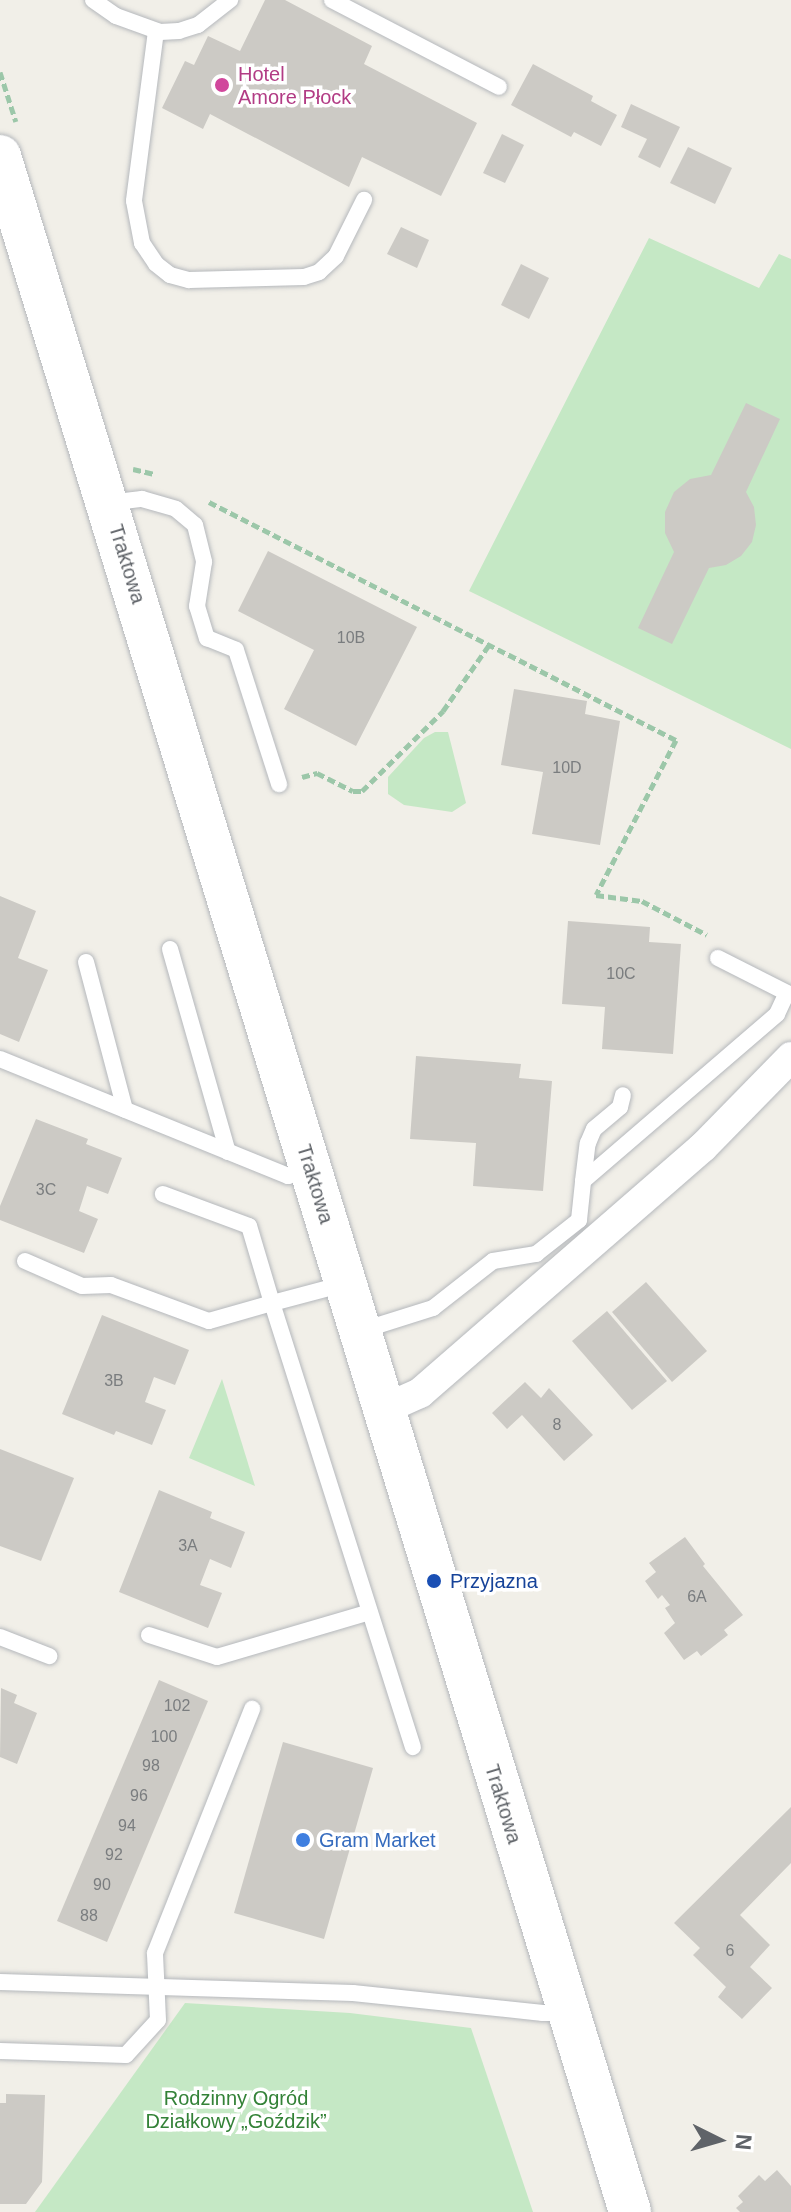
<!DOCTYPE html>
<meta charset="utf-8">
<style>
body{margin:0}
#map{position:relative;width:791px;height:2212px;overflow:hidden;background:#f1efe8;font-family:Arial,sans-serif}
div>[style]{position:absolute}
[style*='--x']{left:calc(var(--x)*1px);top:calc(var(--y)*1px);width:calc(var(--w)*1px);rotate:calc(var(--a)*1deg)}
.green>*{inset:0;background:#c5e8c5}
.building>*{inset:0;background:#cccac5}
.path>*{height:5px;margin-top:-2.5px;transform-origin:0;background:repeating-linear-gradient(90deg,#9cc7a9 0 8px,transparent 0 12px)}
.roads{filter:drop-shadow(0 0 2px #b5b8bc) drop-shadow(0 0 2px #b5b8bc)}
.lane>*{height:16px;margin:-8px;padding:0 8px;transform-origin:8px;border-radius:8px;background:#fff}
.street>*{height:30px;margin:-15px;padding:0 15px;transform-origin:15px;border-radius:15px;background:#fff}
.secondary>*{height:42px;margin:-21px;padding:0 21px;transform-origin:21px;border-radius:21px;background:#fff}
.dots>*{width:22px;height:22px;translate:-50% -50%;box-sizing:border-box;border:4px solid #fff;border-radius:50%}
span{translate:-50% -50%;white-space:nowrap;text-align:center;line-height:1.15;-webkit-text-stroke:7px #fff;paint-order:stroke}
.number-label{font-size:16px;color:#7a7d7f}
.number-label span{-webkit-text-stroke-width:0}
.hotel-label{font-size:20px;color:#b23c85}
.left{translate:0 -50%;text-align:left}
.street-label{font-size:20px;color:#5f6368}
.transit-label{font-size:20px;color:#164399}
.shop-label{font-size:20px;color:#366cbe}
.park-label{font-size:20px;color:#348238}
.north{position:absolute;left:679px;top:2100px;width:80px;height:80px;-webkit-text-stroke:6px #fff;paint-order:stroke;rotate:95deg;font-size:22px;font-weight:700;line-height:32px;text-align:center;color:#5f6368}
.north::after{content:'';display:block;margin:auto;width:28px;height:36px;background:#5f6368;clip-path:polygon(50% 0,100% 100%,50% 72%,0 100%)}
</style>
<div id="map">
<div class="green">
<i style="clip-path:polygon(649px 238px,759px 288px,779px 254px,791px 259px,791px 749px,469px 591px)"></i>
<i style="clip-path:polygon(435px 732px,448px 732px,466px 803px,452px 812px,404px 805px,388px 794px,388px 777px,424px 738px)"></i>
<i style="clip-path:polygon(222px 1379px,255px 1486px,189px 1458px)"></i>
<i style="clip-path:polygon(185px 2003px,350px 2013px,471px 2028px,533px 2212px,35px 2212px)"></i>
</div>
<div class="building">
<i style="clip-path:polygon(265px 0,285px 0,372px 46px,364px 64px,477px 123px,441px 196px,362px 157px,349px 187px,210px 114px,203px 129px,162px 108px,185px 61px,194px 65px,208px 36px,240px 51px)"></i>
<i style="clip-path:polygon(533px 64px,593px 96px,591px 101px,617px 115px,601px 146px,574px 132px,571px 137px,511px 105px)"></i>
<i style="clip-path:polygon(631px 104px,680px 127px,660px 168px,638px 157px,647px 139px,621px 127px)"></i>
<i style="clip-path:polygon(502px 134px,524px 145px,505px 183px,483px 173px)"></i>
<i style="clip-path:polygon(688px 147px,732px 168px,715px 204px,670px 183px)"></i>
<i style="clip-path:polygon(401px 227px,429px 240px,417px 268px,387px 254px)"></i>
<i style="clip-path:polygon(521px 264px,549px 278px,529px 319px,501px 305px)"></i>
<i style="clip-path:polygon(746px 403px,780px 419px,746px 492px,754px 507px,756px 525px,752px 542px,741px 556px,726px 565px,709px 568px,672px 644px,638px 628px,674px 552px,665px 533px,665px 512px,674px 492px,690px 479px,711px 475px)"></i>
<i style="clip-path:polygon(268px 551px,417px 627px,356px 746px,284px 709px,314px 650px,238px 611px)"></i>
<i style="clip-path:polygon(514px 689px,587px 701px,585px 714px,620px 721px,600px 845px,532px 834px,543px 772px,501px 765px)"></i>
<i style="clip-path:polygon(0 896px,36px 911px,18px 958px,48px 970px,19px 1042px,0 1034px)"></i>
<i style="clip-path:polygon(568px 921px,650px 927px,649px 942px,681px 944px,673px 1054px,602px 1049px,605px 1007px,562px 1004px)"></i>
<i style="clip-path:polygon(416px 1056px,521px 1064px,519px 1078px,552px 1081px,543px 1191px,473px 1186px,476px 1143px,410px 1139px)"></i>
<i style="clip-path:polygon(36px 1119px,88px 1139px,86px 1144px,122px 1158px,108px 1194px,87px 1186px,79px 1211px,98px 1219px,84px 1253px,0 1220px,0 1206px)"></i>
<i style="clip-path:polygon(646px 1282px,707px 1351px,672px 1382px,612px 1312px)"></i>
<i style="clip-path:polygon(607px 1311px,667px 1381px,632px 1410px,572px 1341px)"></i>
<i style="clip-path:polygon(102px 1315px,189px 1350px,175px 1385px,154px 1377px,145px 1402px,166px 1410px,152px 1445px,116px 1431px,114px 1435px,62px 1414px)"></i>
<i style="clip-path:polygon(525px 1382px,541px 1398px,549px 1388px,593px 1435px,564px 1461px,522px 1415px,507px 1429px,492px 1413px)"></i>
<i style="clip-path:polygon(0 1449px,74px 1478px,41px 1561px,0 1546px)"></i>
<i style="clip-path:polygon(159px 1490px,212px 1512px,210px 1518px,245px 1532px,231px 1568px,210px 1559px,200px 1585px,222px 1593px,208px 1628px,119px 1592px)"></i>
<i style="clip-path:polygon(685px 1537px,705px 1564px,703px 1566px,743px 1615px,724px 1630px,728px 1635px,701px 1656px,697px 1651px,684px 1660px,664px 1633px,675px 1623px,665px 1608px,670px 1605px,662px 1595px,658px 1599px,645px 1581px,656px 1572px,649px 1563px)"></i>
<i style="clip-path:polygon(159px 1680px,208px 1701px,107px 1942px,57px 1921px)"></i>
<i style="clip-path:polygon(1px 1688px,17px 1695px,14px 1703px,37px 1713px,17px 1764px,0 1757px)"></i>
<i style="clip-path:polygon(283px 1742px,373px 1768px,324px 1939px,234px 1913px)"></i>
<i style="clip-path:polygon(791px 1807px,791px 1863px,740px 1915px,770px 1945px,750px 1967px,772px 1988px,742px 2019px,718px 1997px,726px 1987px,693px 1955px,700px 1948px,674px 1923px)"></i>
<i style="clip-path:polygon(6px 2094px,45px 2095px,42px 2182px,26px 2204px,0 2204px,0 2103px,6px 2103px)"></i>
<i style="clip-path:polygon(777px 2170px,791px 2186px,791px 2212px,740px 2212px,736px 2208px,743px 2202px,738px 2196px,759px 2175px,765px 2181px)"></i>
</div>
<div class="path">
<i style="--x:0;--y:72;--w:52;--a:72.3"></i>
<i style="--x:133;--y:469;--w:22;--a:13"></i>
<i style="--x:209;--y:502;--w:524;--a:27.01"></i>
<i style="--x:676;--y:740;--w:174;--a:117.3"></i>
<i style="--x:596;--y:895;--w:46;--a:7.4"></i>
<i style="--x:642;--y:901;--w:73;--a:27.6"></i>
<i style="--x:302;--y:777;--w:16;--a:-15"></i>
<i style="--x:317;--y:773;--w:40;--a:26.6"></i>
<i style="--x:353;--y:791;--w:9;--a:0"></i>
<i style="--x:362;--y:791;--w:114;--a:-44.6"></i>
<i style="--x:443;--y:711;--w:80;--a:-55.1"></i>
</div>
<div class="roads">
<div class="lane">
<i style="--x:93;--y:0;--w:28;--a:35"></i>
<i style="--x:116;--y:16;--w:47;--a:20"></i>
<i style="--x:160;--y:32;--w:19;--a:-3"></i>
<i style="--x:179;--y:31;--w:20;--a:-18"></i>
<i style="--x:198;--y:25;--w:41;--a:-38"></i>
<i style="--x:332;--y:0;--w:188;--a:27.5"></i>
<i style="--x:156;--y:31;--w:171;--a:97.4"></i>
<i style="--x:134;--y:201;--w:43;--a:79.2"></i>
<i style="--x:142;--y:243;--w:25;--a:56"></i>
<i style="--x:156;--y:264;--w:18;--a:38"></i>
<i style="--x:170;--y:275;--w:20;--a:15"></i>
<i style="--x:189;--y:280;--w:115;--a:-1.5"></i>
<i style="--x:304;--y:277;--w:16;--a:-18"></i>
<i style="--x:319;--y:272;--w:23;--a:-43"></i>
<i style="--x:336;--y:256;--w:63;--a:-63.4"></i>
<i style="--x:108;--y:503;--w:34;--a:-7"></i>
<i style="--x:142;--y:499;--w:35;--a:16"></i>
<i style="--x:176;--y:509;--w:25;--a:40"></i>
<i style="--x:195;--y:525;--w:38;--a:76"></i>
<i style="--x:204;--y:562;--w:45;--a:99"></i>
<i style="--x:197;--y:606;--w:34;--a:73"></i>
<i style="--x:207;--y:638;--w:31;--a:22"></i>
<i style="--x:236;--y:650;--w:141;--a:72.2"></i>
<i style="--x:170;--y:949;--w:211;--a:74.1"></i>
<i style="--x:718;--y:958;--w:82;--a:26.9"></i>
<i style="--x:86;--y:962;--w:153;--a:75.2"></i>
<i style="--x:0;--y:1059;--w:311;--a:22.1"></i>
<i style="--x:288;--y:1176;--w:21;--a:-19"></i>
<i style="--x:583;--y:1181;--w:38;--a:-83"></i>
<i style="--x:588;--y:1143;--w:15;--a:-67"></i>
<i style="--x:594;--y:1129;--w:34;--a:-40"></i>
<i style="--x:620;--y:1107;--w:12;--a:-76"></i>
<i style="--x:25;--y:1261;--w:62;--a:23.7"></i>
<i style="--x:82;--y:1286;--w:29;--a:-2"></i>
<i style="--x:111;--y:1285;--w:104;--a:20.2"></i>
<i style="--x:209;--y:1321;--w:66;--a:-15.9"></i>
<i style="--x:272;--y:1303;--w:80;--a:-106.6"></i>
<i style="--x:249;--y:1226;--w:92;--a:-159.6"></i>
<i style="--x:344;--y:1284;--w:74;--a:165.2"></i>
<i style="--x:272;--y:1303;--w:466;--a:72.4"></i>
<i style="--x:360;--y:1331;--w:77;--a:-17.5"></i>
<i style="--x:433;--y:1308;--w:76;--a:-38.1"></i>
<i style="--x:493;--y:1261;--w:44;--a:-9.2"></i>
<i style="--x:536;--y:1254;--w:55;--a:-38.3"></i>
<i style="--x:579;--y:1220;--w:39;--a:-84"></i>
<i style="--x:583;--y:1181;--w:256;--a:-40.7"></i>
<i style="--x:777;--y:1014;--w:23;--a:-65"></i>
<i style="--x:149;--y:1635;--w:71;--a:17.9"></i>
<i style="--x:217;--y:1657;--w:159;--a:-16.4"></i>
<i style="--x:0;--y:1637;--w:53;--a:21.2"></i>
<i style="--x:0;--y:1982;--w:353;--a:1.8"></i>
<i style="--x:353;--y:1993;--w:191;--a:6"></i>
<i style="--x:543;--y:2013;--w:24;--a:0"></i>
<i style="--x:0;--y:2051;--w:126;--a:1.8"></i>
<i style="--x:126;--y:2055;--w:47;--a:-47.6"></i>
<i style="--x:158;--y:2020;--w:67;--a:-92.6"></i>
<i style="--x:155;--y:1953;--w:263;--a:-68.3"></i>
</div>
<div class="street">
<i style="--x:382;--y:1410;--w:42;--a:-24.1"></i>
<i style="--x:420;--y:1393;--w:375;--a:-41"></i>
<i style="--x:703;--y:1147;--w:126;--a:-45.6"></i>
</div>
<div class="secondary">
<i style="--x:0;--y:156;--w:2150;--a:72.96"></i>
</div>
</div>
<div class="dots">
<i style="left:222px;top:85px;background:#d1479c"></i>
<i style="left:434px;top:1581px;background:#1a4fb4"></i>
<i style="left:303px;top:1840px;background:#3f7fe0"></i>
</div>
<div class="number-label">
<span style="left:351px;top:638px">10B</span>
<span style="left:567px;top:768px">10D</span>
<span style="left:621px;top:974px">10C</span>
<span style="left:46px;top:1190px">3C</span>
<span style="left:114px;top:1381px">3B</span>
<span style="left:557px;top:1425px">8</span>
<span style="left:188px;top:1546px">3A</span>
<span style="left:697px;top:1597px">6A</span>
<span style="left:177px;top:1706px">102</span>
<span style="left:164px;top:1737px">100</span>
<span style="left:151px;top:1766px">98</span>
<span style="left:139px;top:1796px">96</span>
<span style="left:127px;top:1826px">94</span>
<span style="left:114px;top:1855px">92</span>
<span style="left:102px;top:1885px">90</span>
<span style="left:89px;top:1916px">88</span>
<span style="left:730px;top:1951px">6</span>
</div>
<div class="hotel-label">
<span class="left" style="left:238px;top:86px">Hotel<br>Amore Płock</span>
</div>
<div class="street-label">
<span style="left:127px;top:564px;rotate:73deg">Traktowa</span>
<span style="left:315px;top:1184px;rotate:73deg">Traktowa</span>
<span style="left:503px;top:1804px;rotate:73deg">Traktowa</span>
</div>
<div class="transit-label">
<span class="left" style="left:450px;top:1581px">Przyjazna</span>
</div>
<div class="shop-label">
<span class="left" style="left:319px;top:1840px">Gram Market</span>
</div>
<div class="park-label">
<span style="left:236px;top:2110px">Rodzinny Ogród<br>Działkowy „Goździk”</span>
</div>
<div class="north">N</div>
</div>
